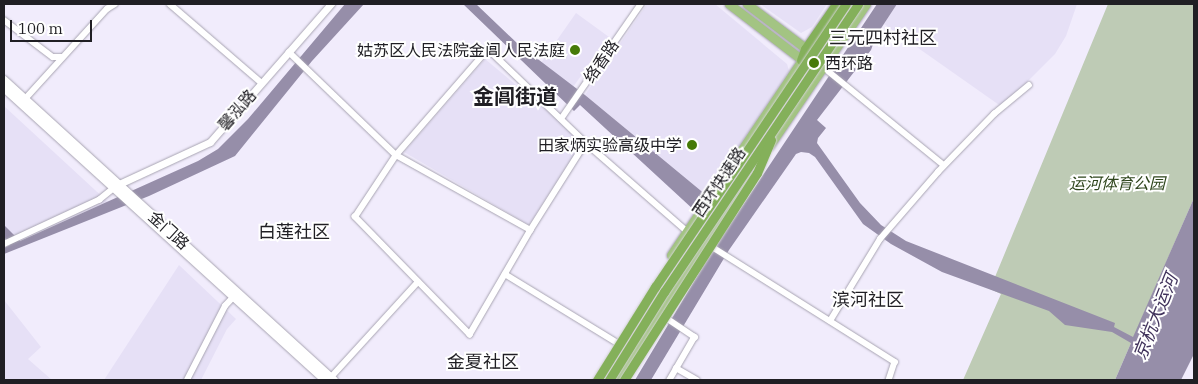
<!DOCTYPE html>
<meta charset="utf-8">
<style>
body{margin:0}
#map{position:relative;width:1198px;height:384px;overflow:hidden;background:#f1ecfc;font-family:"IBM Plex Serif","Noto Sans SC",serif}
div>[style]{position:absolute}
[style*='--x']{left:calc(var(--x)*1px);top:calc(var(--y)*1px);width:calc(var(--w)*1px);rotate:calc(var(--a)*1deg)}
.built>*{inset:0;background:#e6e0f6}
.green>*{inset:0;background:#becbb5}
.water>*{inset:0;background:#968ea9}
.roads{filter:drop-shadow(0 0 1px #a8a4b2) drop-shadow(0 0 1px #a8a4b2)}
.minor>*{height:5.5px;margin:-2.75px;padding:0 2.75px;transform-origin:2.75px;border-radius:2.75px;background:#fff}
.tertiary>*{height:7px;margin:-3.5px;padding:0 3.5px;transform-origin:3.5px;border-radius:3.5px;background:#fff}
.secondary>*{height:8px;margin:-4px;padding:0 4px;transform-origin:4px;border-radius:4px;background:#fff}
.primary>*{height:9px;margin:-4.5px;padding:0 4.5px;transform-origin:4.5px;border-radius:4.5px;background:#a3c483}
.trunk>*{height:9px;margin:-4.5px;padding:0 4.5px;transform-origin:4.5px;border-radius:4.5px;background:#84b05a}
.bridges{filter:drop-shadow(0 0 1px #d2d2d3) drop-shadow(0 0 1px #d2d2d3)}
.trunk-bridge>*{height:9px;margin:-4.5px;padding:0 4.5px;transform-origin:4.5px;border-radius:4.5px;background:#84b05a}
.dots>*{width:14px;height:14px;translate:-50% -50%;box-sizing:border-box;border:2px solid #fff;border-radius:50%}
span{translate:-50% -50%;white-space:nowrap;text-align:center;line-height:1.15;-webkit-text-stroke:4px #fff;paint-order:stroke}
.poi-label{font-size:16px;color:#201f24}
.right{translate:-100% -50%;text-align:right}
.left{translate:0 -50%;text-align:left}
.street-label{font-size:16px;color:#201f24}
.park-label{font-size:16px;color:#2e451c;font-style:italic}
.neighbourhood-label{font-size:18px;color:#201f24}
.water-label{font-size:18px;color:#41335c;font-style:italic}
.district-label{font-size:21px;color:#201f24;font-weight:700}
.frame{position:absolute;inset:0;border:5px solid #201f24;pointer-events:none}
.scale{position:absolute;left:10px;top:20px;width:82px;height:22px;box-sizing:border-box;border:2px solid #201f24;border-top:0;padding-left:6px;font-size:15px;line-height:18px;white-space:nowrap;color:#201f24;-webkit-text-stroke:4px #fff;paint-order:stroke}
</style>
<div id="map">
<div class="built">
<i style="clip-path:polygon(647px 4px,715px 4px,787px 64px,789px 71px,706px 195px,585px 95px)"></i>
<i style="clip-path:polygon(760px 4px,827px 4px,812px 27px,801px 33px)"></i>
<i style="clip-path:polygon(897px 4px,1077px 4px,1066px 36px,1055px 54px,1002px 107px,884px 24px)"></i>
<i style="clip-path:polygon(576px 13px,609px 37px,573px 87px,541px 63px)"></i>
<i style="clip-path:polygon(485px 59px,581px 139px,580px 145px,529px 225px,404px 152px)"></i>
<i style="clip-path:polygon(4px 106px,108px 202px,4px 248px)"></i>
<i style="clip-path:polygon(179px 265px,236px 319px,227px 329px,201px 380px,104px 380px)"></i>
<i style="clip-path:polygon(4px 300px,41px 347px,28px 359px,52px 380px,4px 380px)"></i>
</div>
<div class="green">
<i style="clip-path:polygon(1108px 4px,1194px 4px,1194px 198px,1115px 380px,963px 380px,1001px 294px,990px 289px)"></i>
</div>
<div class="water">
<i style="clip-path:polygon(345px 4px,364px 4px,312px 61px,235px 156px,149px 196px,4px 254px,4px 248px,10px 245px,4px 237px,4px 225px,20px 241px,198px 161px,218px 149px,248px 119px)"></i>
<i style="clip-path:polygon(463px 4px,476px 4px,518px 44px,585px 95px,706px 195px,695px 211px,580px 105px,574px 111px)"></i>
<i style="clip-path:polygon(877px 4px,897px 4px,876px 36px,871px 50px,817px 120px,826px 128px,818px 138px,817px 143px,860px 203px,881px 225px,906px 241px,1115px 323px,1114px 327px,1133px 337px,1194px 198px,1194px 354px,1181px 380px,1115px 380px,1131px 343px,1112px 332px,1065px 325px,1049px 311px,942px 272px,891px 244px,863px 224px,815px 157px,809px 153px,801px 152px,796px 154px,729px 250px,651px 380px,635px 380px,711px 253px)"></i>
</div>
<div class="roads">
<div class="minor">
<i style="--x:170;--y:4;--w:121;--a:40.7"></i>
<i style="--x:4;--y:20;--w:61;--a:37.1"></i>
<i style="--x:53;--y:57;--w:9;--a:0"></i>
<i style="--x:289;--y:52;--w:149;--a:43.9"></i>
<i style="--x:396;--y:155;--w:154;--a:29.1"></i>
<i style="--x:822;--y:66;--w:157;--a:39.1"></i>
<i style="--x:25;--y:99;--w:122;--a:-47.7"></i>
<i style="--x:107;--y:9;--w:9;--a:-32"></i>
<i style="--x:561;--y:119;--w:140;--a:-55.2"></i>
<i style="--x:586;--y:143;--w:103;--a:122.3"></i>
<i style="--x:531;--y:230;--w:121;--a:120.2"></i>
<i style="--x:470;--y:335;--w:165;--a:-134.3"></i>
<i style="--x:355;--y:217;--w:74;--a:-56.5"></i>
<i style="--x:396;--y:155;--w:140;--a:-49"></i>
<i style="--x:488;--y:49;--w:136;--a:43.8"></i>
<i style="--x:586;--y:143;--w:134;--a:41.1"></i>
<i style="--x:687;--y:231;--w:246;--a:32.2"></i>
<i style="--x:895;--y:362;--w:19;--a:108"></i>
<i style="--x:4;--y:244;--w:105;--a:-24.9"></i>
<i style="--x:99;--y:200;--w:21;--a:-39"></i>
<i style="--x:505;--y:274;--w:130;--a:31.5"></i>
<i style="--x:662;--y:315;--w:40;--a:34"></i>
<i style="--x:695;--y:337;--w:50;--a:120.2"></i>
<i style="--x:830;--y:321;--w:96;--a:-58.6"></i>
<i style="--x:880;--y:239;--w:89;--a:-49.1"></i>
<i style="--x:938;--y:172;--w:81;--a:-46"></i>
<i style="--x:994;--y:114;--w:45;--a:-39.6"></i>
<i style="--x:676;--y:368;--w:24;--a:30"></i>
<i style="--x:333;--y:375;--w:126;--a:-47.6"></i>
<i style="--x:187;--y:380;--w:83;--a:-62.8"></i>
<i style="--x:225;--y:306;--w:16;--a:-47"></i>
</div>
<div class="tertiary">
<i style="--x:119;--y:184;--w:100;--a:-24.8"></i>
<i style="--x:210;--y:142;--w:184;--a:-48.8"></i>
</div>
<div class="secondary">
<i style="--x:4;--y:80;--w:446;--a:42.3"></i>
<i style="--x:4;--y:88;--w:434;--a:42.3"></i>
</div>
<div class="primary">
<i style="--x:729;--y:4;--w:112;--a:37.4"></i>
<i style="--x:747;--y:4;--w:98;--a:37.1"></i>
<i style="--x:834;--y:29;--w:24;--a:-55"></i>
<i style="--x:848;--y:9;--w:5;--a:-90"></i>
<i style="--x:769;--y:146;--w:172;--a:-55.7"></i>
<i style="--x:671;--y:255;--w:242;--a:-56.1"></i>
<i style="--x:618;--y:380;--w:98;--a:-58.7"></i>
<i style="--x:669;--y:296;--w:165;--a:-56.1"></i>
</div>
<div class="trunk">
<i style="--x:801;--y:60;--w:12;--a:-70"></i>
<i style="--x:805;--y:49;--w:55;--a:-55.4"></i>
</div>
</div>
<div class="bridges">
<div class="trunk-bridge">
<i style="--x:597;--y:380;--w:110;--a:-58.1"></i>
<i style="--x:655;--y:287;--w:341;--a:-56"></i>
<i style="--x:609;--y:380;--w:104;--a:-58"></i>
<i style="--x:664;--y:292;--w:347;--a:-56"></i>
<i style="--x:624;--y:380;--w:246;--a:-57.3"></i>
<i style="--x:757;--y:173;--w:36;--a:-67"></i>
</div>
</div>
<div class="dots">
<i style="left:575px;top:50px;background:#467a08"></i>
<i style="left:814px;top:63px;background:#467a08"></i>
<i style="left:692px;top:145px;background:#467a08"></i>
</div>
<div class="poi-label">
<span class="right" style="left:565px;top:50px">姑苏区人民法院金阊人民法庭</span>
<span class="left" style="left:825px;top:63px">西环路</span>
<span class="right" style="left:682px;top:145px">田家炳实验高级中学</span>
</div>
<div class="street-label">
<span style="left:601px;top:61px;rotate:-55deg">络香路</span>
<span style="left:237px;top:110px;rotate:-49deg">馨泓路</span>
<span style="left:719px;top:182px;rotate:-56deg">西环快速路</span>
<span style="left:169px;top:230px;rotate:42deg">金门路</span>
</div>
<div class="park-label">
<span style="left:1117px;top:183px">运河体育公园</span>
</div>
<div class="neighbourhood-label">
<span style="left:883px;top:38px">三元四村社区</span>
<span style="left:294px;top:232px">白莲社区</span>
<span style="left:868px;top:300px">滨河社区</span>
<span style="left:483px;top:362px">金夏社区</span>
</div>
<div class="water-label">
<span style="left:1156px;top:317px;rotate:-68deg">京杭大运河</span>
</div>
<div class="district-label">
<span style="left:515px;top:96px">金阊街道</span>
</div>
<div class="frame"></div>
<div class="scale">100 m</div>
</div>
